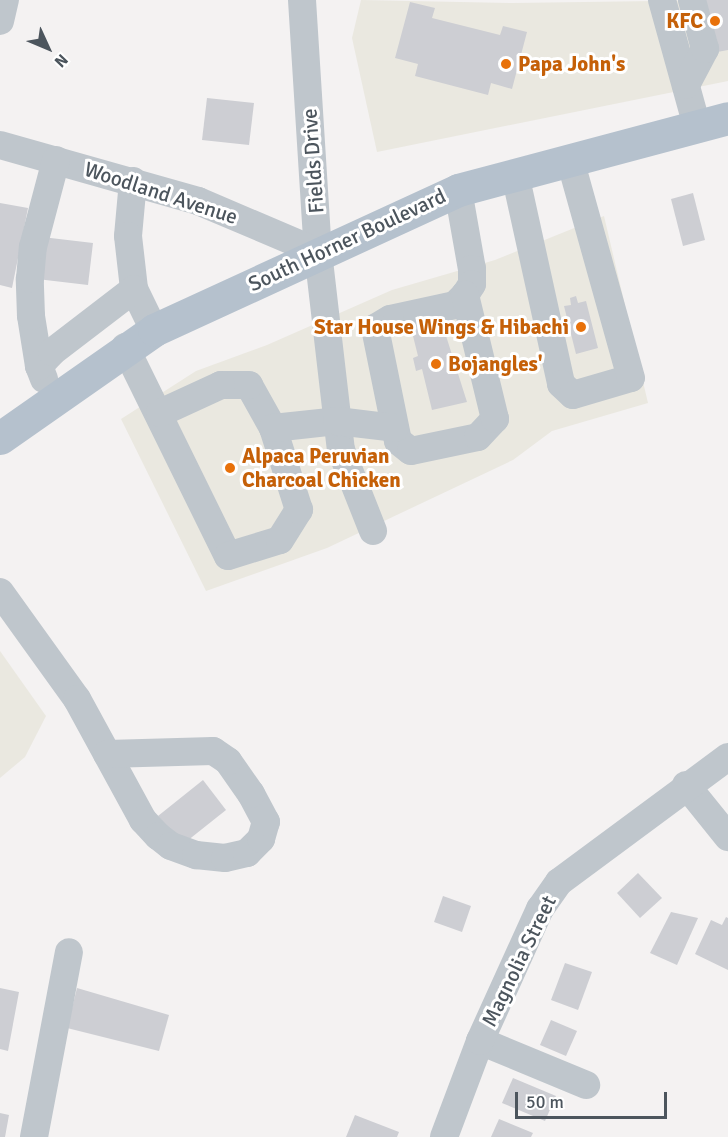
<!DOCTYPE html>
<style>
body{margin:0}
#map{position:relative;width:728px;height:1137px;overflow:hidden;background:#f4f2f2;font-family:Signika,sans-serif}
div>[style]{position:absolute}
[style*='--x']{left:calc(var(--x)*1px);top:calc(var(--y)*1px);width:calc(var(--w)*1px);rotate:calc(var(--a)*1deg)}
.commercial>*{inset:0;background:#eae8e0}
.building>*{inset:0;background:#cdced3}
.minor>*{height:28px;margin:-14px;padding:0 14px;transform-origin:14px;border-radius:14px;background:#bfc6cc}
.major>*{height:33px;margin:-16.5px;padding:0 16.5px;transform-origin:16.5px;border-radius:16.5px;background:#b5c1cd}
.dots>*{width:16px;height:16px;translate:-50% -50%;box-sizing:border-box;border:3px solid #fff;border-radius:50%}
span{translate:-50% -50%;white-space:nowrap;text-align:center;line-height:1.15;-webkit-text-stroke:6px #fff;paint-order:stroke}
.food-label{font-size:21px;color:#c56008;font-weight:700}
.right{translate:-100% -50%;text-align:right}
.left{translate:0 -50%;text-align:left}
.street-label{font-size:21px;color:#4c555d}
.north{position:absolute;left:18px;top:18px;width:60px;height:60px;-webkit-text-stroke:4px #fff;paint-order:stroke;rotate:134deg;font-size:16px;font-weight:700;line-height:24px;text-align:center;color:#4c555d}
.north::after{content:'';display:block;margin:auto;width:21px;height:27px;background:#4c555d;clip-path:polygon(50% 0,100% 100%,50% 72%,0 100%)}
.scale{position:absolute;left:515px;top:1092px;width:152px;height:27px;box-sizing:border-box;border:3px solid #4c555d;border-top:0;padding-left:8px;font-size:18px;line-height:21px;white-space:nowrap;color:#4c555d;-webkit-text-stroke:4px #fff;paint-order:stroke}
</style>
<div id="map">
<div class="commercial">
<i style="clip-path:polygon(361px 0,512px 3px,728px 0,728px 81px,377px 152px,352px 38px)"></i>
<i style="clip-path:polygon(604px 216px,648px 403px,552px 431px,513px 460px,327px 548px,206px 591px,121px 419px,196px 371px,267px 345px,392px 290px,495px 260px)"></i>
<i style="clip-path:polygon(0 651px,46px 716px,25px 757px,0 778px)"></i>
</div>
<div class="building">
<i style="clip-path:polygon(704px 0,728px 0,728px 50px,712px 53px)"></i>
<i style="clip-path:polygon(410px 2px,435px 8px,432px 18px,500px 35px,503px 26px,527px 32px,512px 89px,491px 83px,488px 95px,415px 76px,418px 64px,395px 58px)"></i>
<i style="clip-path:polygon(207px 98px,254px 103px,249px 145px,202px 140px)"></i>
<i style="clip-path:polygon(693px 193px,705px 240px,683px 246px,671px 199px)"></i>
<i style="clip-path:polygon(0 203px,28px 208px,12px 288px,0 285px)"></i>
<i style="clip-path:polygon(42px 237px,93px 243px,88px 285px,37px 279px)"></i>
<i style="clip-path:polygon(576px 296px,578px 303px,586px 301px,598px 348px,576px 354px,564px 306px,571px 305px,570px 298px)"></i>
<i style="clip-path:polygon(441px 320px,467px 402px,432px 410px,422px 369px,416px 371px,413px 358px,418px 356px,411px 328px)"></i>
<i style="clip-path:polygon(203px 780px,226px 810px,182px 845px,158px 816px)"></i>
<i style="clip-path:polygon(638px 873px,662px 898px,640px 918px,617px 893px)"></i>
<i style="clip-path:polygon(443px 896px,471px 906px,462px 932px,434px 922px)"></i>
<i style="clip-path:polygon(671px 912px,698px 918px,677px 965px,650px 953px)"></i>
<i style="clip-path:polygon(726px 917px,728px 918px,728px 970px,695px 954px,711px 920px,722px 925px)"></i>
<i style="clip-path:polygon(565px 963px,592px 972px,578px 1010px,551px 1000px)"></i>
<i style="clip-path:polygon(0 988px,19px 992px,8px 1051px,0 1049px)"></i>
<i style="clip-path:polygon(77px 988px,169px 1015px,159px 1051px,67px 1028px)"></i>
<i style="clip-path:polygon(551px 1020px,577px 1031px,566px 1056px,540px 1045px)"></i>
<i style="clip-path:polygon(513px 1078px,556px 1096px,545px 1121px,502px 1103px)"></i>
<i style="clip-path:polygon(0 1113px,9px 1115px,5px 1137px,0 1137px)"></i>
<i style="clip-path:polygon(355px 1115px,399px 1132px,397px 1137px,346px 1137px)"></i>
<i style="clip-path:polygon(499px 1119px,533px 1133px,531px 1137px,491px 1137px)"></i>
</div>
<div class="minor">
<i style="--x:302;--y:0;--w:253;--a:86.4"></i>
<i style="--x:318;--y:252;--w:199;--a:83.4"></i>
<i style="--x:341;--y:450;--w:87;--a:68.4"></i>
<i style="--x:662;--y:0;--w:131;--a:74.5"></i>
<i style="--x:0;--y:21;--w:22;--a:-77"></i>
<i style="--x:686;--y:85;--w:41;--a:-62.2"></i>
<i style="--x:705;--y:49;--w:51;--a:-104.9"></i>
<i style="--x:0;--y:145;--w:206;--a:15.8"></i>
<i style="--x:198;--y:201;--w:130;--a:23"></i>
<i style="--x:515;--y:174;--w:215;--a:77.6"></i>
<i style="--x:561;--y:384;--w:16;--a:43"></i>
<i style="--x:573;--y:395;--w:60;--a:-16.3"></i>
<i style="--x:631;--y:378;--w:226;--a:-105.6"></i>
<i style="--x:133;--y:181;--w:55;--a:95.2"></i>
<i style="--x:128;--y:236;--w:53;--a:83.5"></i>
<i style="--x:134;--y:289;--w:46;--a:64"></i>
<i style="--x:458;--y:190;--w:80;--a:80"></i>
<i style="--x:472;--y:269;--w:15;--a:90"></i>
<i style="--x:472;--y:284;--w:13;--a:122"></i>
<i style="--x:465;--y:295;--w:14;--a:135"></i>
<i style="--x:455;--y:305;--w:66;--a:167.8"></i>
<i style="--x:390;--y:319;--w:17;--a:149"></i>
<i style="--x:375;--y:328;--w:115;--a:78.5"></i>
<i style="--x:398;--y:441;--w:16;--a:38"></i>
<i style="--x:411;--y:451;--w:68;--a:-11.8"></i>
<i style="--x:478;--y:437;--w:25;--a:-47"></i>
<i style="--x:495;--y:419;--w:128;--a:-103.6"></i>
<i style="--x:125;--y:347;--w:233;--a:63.8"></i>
<i style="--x:228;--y:556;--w:54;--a:-17.1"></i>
<i style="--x:280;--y:540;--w:36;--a:-58"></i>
<i style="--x:299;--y:510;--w:86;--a:-107.6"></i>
<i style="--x:273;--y:428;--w:49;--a:-119.2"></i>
<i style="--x:249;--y:385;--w:28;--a:180"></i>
<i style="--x:221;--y:385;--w:67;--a:155.3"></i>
<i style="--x:39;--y:366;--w:51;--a:-99.1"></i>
<i style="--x:31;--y:316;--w:37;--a:-92"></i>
<i style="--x:30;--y:279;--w:32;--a:-85"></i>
<i style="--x:33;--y:247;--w:90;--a:-75.2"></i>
<i style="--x:44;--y:379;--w:14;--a:-111"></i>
<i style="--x:39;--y:366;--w:19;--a:-47"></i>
<i style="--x:52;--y:352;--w:103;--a:-37.5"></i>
<i style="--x:273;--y:428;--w:64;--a:-6.2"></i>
<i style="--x:337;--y:421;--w:58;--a:6.9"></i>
<i style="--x:0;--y:592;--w:132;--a:54.3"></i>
<i style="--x:77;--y:699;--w:138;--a:61.4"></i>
<i style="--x:143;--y:820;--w:22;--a:47"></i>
<i style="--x:158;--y:836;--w:16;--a:38"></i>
<i style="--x:171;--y:846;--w:27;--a:20"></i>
<i style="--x:196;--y:855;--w:29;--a:6"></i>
<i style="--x:225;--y:858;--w:23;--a:-13"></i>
<i style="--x:247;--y:853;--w:20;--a:-45"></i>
<i style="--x:261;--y:839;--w:18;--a:-74"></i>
<i style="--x:266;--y:822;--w:32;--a:-118"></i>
<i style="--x:251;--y:794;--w:40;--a:-124.9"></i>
<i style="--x:228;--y:761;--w:18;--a:-146"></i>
<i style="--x:213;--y:751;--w:106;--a:178.4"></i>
<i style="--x:686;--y:785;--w:67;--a:51.1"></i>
<i style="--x:480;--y:1041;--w:115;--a:22.5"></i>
<i style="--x:34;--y:1137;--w:188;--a:-79.3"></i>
<i style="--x:444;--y:1137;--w:103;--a:-69.4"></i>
<i style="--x:480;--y:1041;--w:145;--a:-65.6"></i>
<i style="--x:540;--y:909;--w:33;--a:-55"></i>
<i style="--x:559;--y:882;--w:210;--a:-36.5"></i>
</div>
<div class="major">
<i style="--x:0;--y:438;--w:188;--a:-35"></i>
<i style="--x:154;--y:330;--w:335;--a:-24.7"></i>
<i style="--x:458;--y:190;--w:279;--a:-14.9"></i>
</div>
<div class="dots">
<i style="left:715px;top:21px;background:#e8710a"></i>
<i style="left:506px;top:64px;background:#e8710a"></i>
<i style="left:581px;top:327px;background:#e8710a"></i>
<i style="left:436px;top:364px;background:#e8710a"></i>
<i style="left:230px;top:468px;background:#e8710a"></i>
</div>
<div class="food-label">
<span class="right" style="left:703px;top:21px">KFC</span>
<span class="left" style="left:518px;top:64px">Papa John's</span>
<span class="right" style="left:569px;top:327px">Star House Wings &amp; Hibachi</span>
<span class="left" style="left:448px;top:364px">Bojangles'</span>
<span class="left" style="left:242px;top:468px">Alpaca Peruvian<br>Charcoal Chicken</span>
</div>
<div class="street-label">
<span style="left:313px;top:161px;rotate:-94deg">Fields Drive</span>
<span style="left:161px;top:193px;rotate:18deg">Woodland Avenue</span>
<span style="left:347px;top:240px;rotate:-25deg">South Horner Boulevard</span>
<span style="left:519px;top:961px;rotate:-64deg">Magnolia Street</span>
</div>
<div class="north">N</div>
<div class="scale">50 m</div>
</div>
